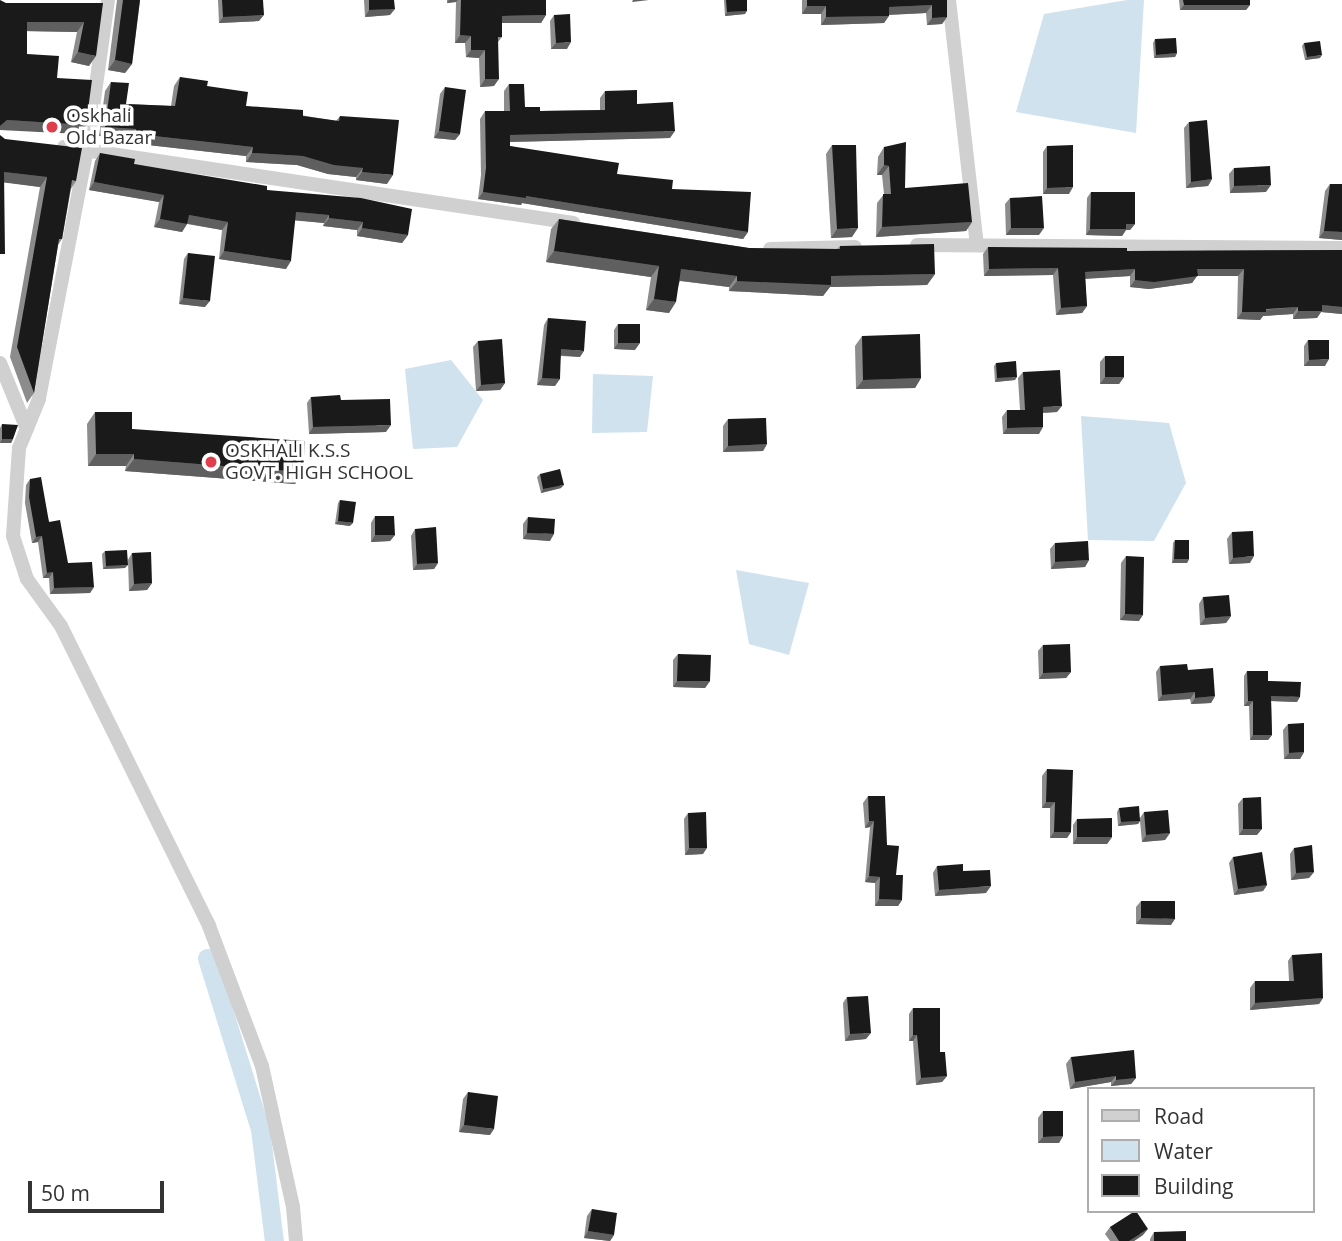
<!DOCTYPE html>
<style>
body{margin:0}
#map{position:relative;width:1342px;height:1241px;overflow:hidden;background:#fff;font-family:"Open Sans",sans-serif}
div>[style]{position:absolute}
[style*='--x']{left:calc(var(--x)*1px);top:calc(var(--y)*1px);width:calc(var(--w)*1px);rotate:calc(var(--a)*1deg)}
.water>*{inset:0;background:#cfe2ed}
.canal>*{height:19px;margin:-9.5px;padding:0 9.5px;transform-origin:9.5px;border-radius:9.5px;background:#cfe2ed}
.minor>*{height:14px;margin:-7px;padding:0 7px;transform-origin:7px;border-radius:7px;background:#d0d0d0}
.wall>*{inset:0;background:#8c8c8c}
.shaded-wall>*{inset:0;background:#5f5f5f}
.building>*{inset:0;background:#1a1a1a}
.dots>*{width:19px;height:19px;translate:-50% -50%;box-sizing:border-box;border:4px solid #fff;border-radius:50%}
span{translate:-50% -50%;white-space:nowrap;text-align:center;line-height:1.15;-webkit-text-stroke:7px #fff;paint-order:stroke}
.poi-label{font-size:19px;color:#333}
.left{translate:0 -50%;text-align:left}
.legend{position:absolute;left:1087px;top:1087px;width:228px;height:126px;box-sizing:border-box;background:#fff;border:2px solid #adadad;margin:0;padding:9px 12px;list-style:none;font-size:21px;color:#333}
.legend li{display:flex;align-items:center;gap:14px;height:35px}
.legend b{width:35px;border:2px solid #adadad}
.scale{position:absolute;left:28px;top:1181px;width:136px;height:32px;box-sizing:border-box;border:4px solid #333;border-top:0;padding-left:9px;font-size:21px;line-height:24px;white-space:nowrap;color:#333;-webkit-text-stroke:5px #fff;paint-order:stroke}
</style>
<div id="map">
<div class="water">
<i style="clip-path:polygon(1127px 0,1144px 0,1136px 133px,1016px 112px,1044px 14px)"></i>
<i style="clip-path:polygon(451px 360px,483px 400px,457px 447px,413px 449px,405px 369px)"></i>
<i style="clip-path:polygon(593px 374px,653px 376px,647px 432px,592px 433px)"></i>
<i style="clip-path:polygon(1081px 416px,1169px 423px,1186px 483px,1154px 541px,1088px 540px)"></i>
<i style="clip-path:polygon(736px 570px,809px 583px,789px 655px,749px 644px)"></i>
</div>
<div class="canal">
<i style="--x:207;--y:958;--w:179;--a:72.8"></i>
<i style="--x:260;--y:1129;--w:113;--a:82.9"></i>
</div>
<div class="minor">
<i style="--x:108;--y:0;--w:150;--a:98"></i>
<i style="--x:87;--y:149;--w:255;--a:100.9"></i>
<i style="--x:39;--y:399;--w:53;--a:112.2"></i>
<i style="--x:19;--y:448;--w:88;--a:93.9"></i>
<i style="--x:13;--y:536;--w:45;--a:72"></i>
<i style="--x:27;--y:579;--w:58;--a:54.1"></i>
<i style="--x:61;--y:626;--w:335;--a:63.7"></i>
<i style="--x:209;--y:926;--w:150;--a:69.3"></i>
<i style="--x:262;--y:1066;--w:144;--a:77.6"></i>
<i style="--x:293;--y:1207;--w:34;--a:85"></i>
<i style="--x:949;--y:0;--w:246;--a:83.5"></i>
<i style="--x:64;--y:147;--w:515;--a:8.49"></i>
<i style="--x:917;--y:245;--w:425;--a:0.4"></i>
<i style="--x:770;--y:249;--w:85;--a:-1.3"></i>
<i style="--x:0;--y:363;--w:71;--a:67.8"></i>
</div>
<div class="wall">
<i style="clip-path:polygon(117px 0,140px 0,132px 64px,125px 73px,108px 70px)"></i>
<i style="clip-path:polygon(218px 0,263px 0,259px 21px,219px 23px)"></i>
<i style="clip-path:polygon(364px 0,394px 0,390px 15px,365px 17px)"></i>
<i style="clip-path:polygon(447px 0,546px 0,546px 15px,541px 23px,502px 23px,502px 37px,498px 42px,494px 86px,480px 87px,479px 58px,466px 57px,465px 43px,455px 43px,456px 2px,447px 3px)"></i>
<i style="clip-path:polygon(724px 0,747px 0,745px 14px,725px 16px)"></i>
<i style="clip-path:polygon(802px 0,947px 0,947px 17px,942px 24px,927px 25px,926px 13px,889px 15px,884px 23px,821px 25px,821px 14px,802px 14px)"></i>
<i style="clip-path:polygon(1179px 0,1250px 0,1250px 5px,1246px 10px,1180px 10px)"></i>
<i style="clip-path:polygon(6px 3px,103px 3px,89px 66px,71px 62px,77px 32px,27px 31px,27px 54px,57px 78px,86px 125px,79px 134px,0 129px)"></i>
<i style="clip-path:polygon(554px 15px,567px 49px,551px 49px,550px 21px)"></i>
<i style="clip-path:polygon(1155px 39px,1177px 53px,1175px 57px,1154px 58px,1153px 43px)"></i>
<i style="clip-path:polygon(1304px 43px,1320px 58px,1305px 60px,1302px 46px)"></i>
<i style="clip-path:polygon(180px 77px,207px 86px,246px 106px,336px 121px,340px 116px,387px 184px,356px 180px,356px 177px,328px 174px,297px 165px,246px 162px,246px 156px,130px 143px,130px 138px,99px 136px,105px 91px,111px 82px,126px 104px,171px 106px,174px 86px)"></i>
<i style="clip-path:polygon(509px 84px,525px 107px,540px 111px,600px 110px,600px 98px,605px 91px,637px 104px,670px 138px,510px 142px,510px 146px,672px 189px,748px 232px,743px 239px,522px 203px,521px 205px,478px 199px,481px 175px,480px 119px,485px 111px,504px 111px,504px 91px)"></i>
<i style="clip-path:polygon(445px 87px,460px 134px,455px 140px,434px 138px,440px 94px)"></i>
<i style="clip-path:polygon(1189px 122px,1212px 179px,1208px 186px,1186px 188px,1184px 128px)"></i>
<i style="clip-path:polygon(5px 139px,76px 181px,71px 189px,62px 239px,58px 245px,34px 393px,27px 403px,10px 357px,40px 187px,4px 182px)"></i>
<i style="clip-path:polygon(832px 145px,852px 237px,831px 238px,826px 154px)"></i>
<i style="clip-path:polygon(1047px 146px,1069px 194px,1043px 194px,1043px 152px)"></i>
<i style="clip-path:polygon(884px 147px,905px 188px,972px 222px,966px 231px,876px 237px,877px 203px,884px 194px,882px 175px,877px 175px,878px 157px)"></i>
<i style="clip-path:polygon(100px 153px,134px 164px,267px 190px,408px 235px,402px 243px,357px 236px,357px 230px,323px 226px,324px 223px,295px 220px,286px 269px,219px 259px,222px 230px,187px 224px,182px 232px,154px 227px,159px 202px,89px 190px,95px 161px)"></i>
<i style="clip-path:polygon(1234px 168px,1266px 192px,1230px 193px,1229px 174px)"></i>
<i style="clip-path:polygon(1330px 184px,1342px 184px,1342px 240px,1319px 238px,1325px 191px)"></i>
<i style="clip-path:polygon(1091px 192px,1135px 224px,1130px 230px,1126px 230px,1122px 236px,1086px 235px,1087px 198px)"></i>
<i style="clip-path:polygon(1010px 198px,1039px 235px,1006px 235px,1005px 204px)"></i>
<i style="clip-path:polygon(559px 219px,749px 248px,837px 249px,840px 246px,935px 274px,927px 285px,830px 287px,823px 296px,729px 291px,729px 287px,680px 281px,669px 313px,646px 310px,651px 277px,546px 262px,551px 229px)"></i>
<i style="clip-path:polygon(988px 247px,1127px 251px,1342px 250px,1342px 314px,1321px 312px,1317px 318px,1293px 319px,1293px 314px,1263px 316px,1260px 320px,1237px 319px,1238px 276px,1197px 276px,1192px 283px,1149px 289px,1130px 287px,1130px 276px,1085px 279px,1087px 306px,1082px 313px,1056px 315px,1053px 275px,984px 276px,983px 254px)"></i>
<i style="clip-path:polygon(188px 253px,205px 307px,179px 304px,184px 259px)"></i>
<i style="clip-path:polygon(548px 318px,580px 357px,561px 356px,555px 386px,537px 385px,544px 325px)"></i>
<i style="clip-path:polygon(618px 324px,635px 350px,614px 349px,614px 330px)"></i>
<i style="clip-path:polygon(862px 336px,921px 378px,915px 388px,856px 389px,855px 346px)"></i>
<i style="clip-path:polygon(1308px 340px,1325px 366px,1304px 366px,1304px 346px)"></i>
<i style="clip-path:polygon(478px 341px,505px 383px,500px 390px,476px 391px,473px 347px)"></i>
<i style="clip-path:polygon(1105px 356px,1124px 377px,1119px 384px,1100px 384px,1100px 362px)"></i>
<i style="clip-path:polygon(996px 363px,1015px 380px,995px 382px,994px 366px)"></i>
<i style="clip-path:polygon(1023px 372px,1057px 412px,1043px 413px,1039px 434px,1003px 434px,1002px 417px,1007px 410px,1020px 410px,1018px 378px)"></i>
<i style="clip-path:polygon(311px 397px,341px 400px,386px 432px,309px 434px,307px 403px)"></i>
<i style="clip-path:polygon(95px 412px,132px 429px,303px 472px,295px 484px,125px 471px,126px 466px,88px 466px,87px 424px)"></i>
<i style="clip-path:polygon(728px 419px,767px 444px,763px 451px,723px 452px,723px 426px)"></i>
<i style="clip-path:polygon(2px 424px,13px 439px,11px 443px,0 443px,0 428px)"></i>
<i style="clip-path:polygon(540px 474px,561px 488px,541px 493px,537px 477px)"></i>
<i style="clip-path:polygon(30px 479px,68px 563px,94px 587px,90px 593px,50px 594px,49px 578px,43px 578px,38px 542px,32px 543px,25px 503px,26px 485px)"></i>
<i style="clip-path:polygon(340px 500px,350px 526px,335px 524px,338px 503px)"></i>
<i style="clip-path:polygon(375px 516px,395px 535px,390px 541px,371px 542px,371px 523px)"></i>
<i style="clip-path:polygon(528px 517px,550px 541px,523px 539px,523px 524px)"></i>
<i style="clip-path:polygon(415px 529px,438px 563px,434px 569px,413px 570px,411px 536px)"></i>
<i style="clip-path:polygon(1232px 532px,1250px 563px,1229px 564px,1227px 539px)"></i>
<i style="clip-path:polygon(1175px 540px,1189px 559px,1187px 563px,1172px 563px,1173px 543px)"></i>
<i style="clip-path:polygon(1055px 543px,1089px 560px,1085px 567px,1051px 569px,1050px 549px)"></i>
<i style="clip-path:polygon(105px 551px,125px 568px,103px 569px,102px 554px)"></i>
<i style="clip-path:polygon(132px 553px,152px 583px,147px 590px,129px 591px,128px 560px)"></i>
<i style="clip-path:polygon(1126px 556px,1139px 621px,1120px 620px,1121px 563px)"></i>
<i style="clip-path:polygon(1203px 597px,1231px 616px,1226px 623px,1200px 625px,1199px 604px)"></i>
<i style="clip-path:polygon(1043px 645px,1071px 672px,1066px 678px,1039px 679px,1038px 651px)"></i>
<i style="clip-path:polygon(678px 654px,710px 681px,705px 688px,673px 687px,673px 660px)"></i>
<i style="clip-path:polygon(1160px 666px,1188px 670px,1215px 696px,1211px 703px,1191px 704px,1190px 699px,1158px 701px,1156px 672px)"></i>
<i style="clip-path:polygon(1247px 671px,1268px 681px,1297px 702px,1271px 701px,1272px 735px,1268px 740px,1250px 740px,1249px 706px,1244px 706px,1244px 676px)"></i>
<i style="clip-path:polygon(1288px 724px,1304px 752px,1300px 759px,1284px 759px,1283px 730px)"></i>
<i style="clip-path:polygon(1047px 769px,1071px 832px,1067px 838px,1050px 838px,1050px 808px,1042px 808px,1042px 776px)"></i>
<i style="clip-path:polygon(868px 796px,887px 845px,896px 875px,902px 900px,898px 906px,875px 906px,875px 883px,865px 882px,870px 827px,865px 828px,863px 803px)"></i>
<i style="clip-path:polygon(1243px 798px,1257px 835px,1239px 835px,1238px 804px)"></i>
<i style="clip-path:polygon(1119px 808px,1140px 818px,1144px 812px,1170px 833px,1165px 840px,1142px 842px,1140px 821px,1138px 824px,1118px 826px,1117px 812px)"></i>
<i style="clip-path:polygon(688px 813px,703px 854px,685px 855px,684px 819px)"></i>
<i style="clip-path:polygon(1077px 819px,1112px 837px,1107px 844px,1073px 844px,1073px 825px)"></i>
<i style="clip-path:polygon(1294px 848px,1314px 872px,1309px 878px,1291px 880px,1290px 854px)"></i>
<i style="clip-path:polygon(1233px 857px,1267px 885px,1263px 891px,1234px 895px,1229px 863px)"></i>
<i style="clip-path:polygon(937px 866px,963px 871px,986px 893px,935px 896px,933px 873px)"></i>
<i style="clip-path:polygon(1141px 901px,1171px 925px,1136px 924px,1136px 907px)"></i>
<i style="clip-path:polygon(1292px 955px,1323px 998px,1319px 1004px,1250px 1010px,1250px 988px,1255px 981px,1289px 981px,1288px 961px)"></i>
<i style="clip-path:polygon(847px 997px,866px 1039px,845px 1041px,843px 1003px)"></i>
<i style="clip-path:polygon(913px 1008px,940px 1052px,947px 1076px,942px 1082px,916px 1085px,913px 1041px,909px 1041px,909px 1014px)"></i>
<i style="clip-path:polygon(1071px 1057px,1136px 1078px,1131px 1084px,1111px 1086px,1111px 1082px,1070px 1089px,1066px 1064px)"></i>
<i style="clip-path:polygon(468px 1092px,490px 1135px,459px 1132px,463px 1099px)"></i>
<i style="clip-path:polygon(1043px 1111px,1063px 1136px,1059px 1143px,1038px 1143px,1038px 1118px)"></i>
<i style="clip-path:polygon(592px 1209px,614px 1235px,610px 1241px,584px 1238px,587px 1216px)"></i>
<i style="clip-path:polygon(1110px 1227px,1143px 1235px,1134px 1241px,1110px 1241px,1105px 1234px)"></i>
<i style="clip-path:polygon(1154px 1232px,1186px 1241px,1150px 1241px,1150px 1239px)"></i>
</div>
<div class="shaded-wall">
<i style="clip-path:polygon(449px 0,458px 0,456px 2px,447px 3px)"></i>
<i style="clip-path:polygon(633px 0,649px 0,632px 2px)"></i>
<i style="clip-path:polygon(932px 5px,926px 13px,884px 15px,889px 7px)"></i>
<i style="clip-path:polygon(1184px 5px,1250px 5px,1246px 10px,1180px 10px)"></i>
<i style="clip-path:polygon(807px 6px,826px 6px,821px 14px,802px 14px)"></i>
<i style="clip-path:polygon(395px 9px,390px 15px,365px 17px,369px 10px)"></i>
<i style="clip-path:polygon(747px 11px,745px 14px,725px 16px,727px 12px)"></i>
<i style="clip-path:polygon(264px 15px,259px 21px,219px 23px,223px 17px)"></i>
<i style="clip-path:polygon(546px 15px,541px 23px,497px 23px,502px 16px)"></i>
<i style="clip-path:polygon(889px 16px,884px 23px,821px 25px,826px 17px)"></i>
<i style="clip-path:polygon(947px 17px,942px 24px,927px 25px,932px 18px)"></i>
<i style="clip-path:polygon(27px 22px,84px 22px,77px 32px,20px 31px)"></i>
<i style="clip-path:polygon(460px 35px,471px 36px,465px 43px,455px 43px)"></i>
<i style="clip-path:polygon(571px 42px,567px 49px,551px 49px,556px 43px)"></i>
<i style="clip-path:polygon(471px 50px,485px 50px,479px 58px,466px 57px)"></i>
<i style="clip-path:polygon(78px 52px,96px 56px,89px 66px,71px 62px)"></i>
<i style="clip-path:polygon(1177px 53px,1175px 57px,1154px 58px,1156px 55px)"></i>
<i style="clip-path:polygon(1322px 55px,1320px 58px,1305px 60px,1307px 57px)"></i>
<i style="clip-path:polygon(115px 60px,132px 64px,125px 73px,108px 70px)"></i>
<i style="clip-path:polygon(485px 79px,499px 79px,494px 86px,480px 87px)"></i>
<i style="clip-path:polygon(7px 120px,86px 125px,79px 134px,0 130px,0 126px)"></i>
<i style="clip-path:polygon(105px 127px,136px 129px,130px 138px,99px 136px)"></i>
<i style="clip-path:polygon(439px 131px,460px 134px,455px 140px,434px 138px)"></i>
<i style="clip-path:polygon(675px 131px,670px 138px,505px 142px,510px 135px)"></i>
<i style="clip-path:polygon(136px 134px,253px 147px,246px 156px,130px 143px)"></i>
<i style="clip-path:polygon(252px 153px,303px 156px,363px 168px,356px 177px,328px 174px,297px 165px,246px 162px)"></i>
<i style="clip-path:polygon(884px 165px,889px 166px,882px 175px,877px 175px)"></i>
<i style="clip-path:polygon(4px 172px,47px 177px,40px 187px,0 182px)"></i>
<i style="clip-path:polygon(362px 172px,393px 175px,387px 184px,356px 180px)"></i>
<i style="clip-path:polygon(1212px 179px,1208px 186px,1186px 188px,1191px 182px)"></i>
<i style="clip-path:polygon(94px 182px,164px 195px,159px 202px,89px 190px)"></i>
<i style="clip-path:polygon(1271px 185px,1266px 192px,1230px 193px,1234px 186px)"></i>
<i style="clip-path:polygon(1073px 187px,1069px 194px,1043px 194px,1047px 188px)"></i>
<i style="clip-path:polygon(483px 192px,526px 196px,748px 232px,743px 239px,522px 203px,521px 205px,478px 199px)"></i>
<i style="clip-path:polygon(296px 212px,329px 215px,324px 223px,290px 220px)"></i>
<i style="clip-path:polygon(189px 215px,228px 222px,222px 230px,184px 223px)"></i>
<i style="clip-path:polygon(329px 218px,363px 222px,357px 230px,323px 226px)"></i>
<i style="clip-path:polygon(160px 219px,187px 224px,182px 232px,154px 227px)"></i>
<i style="clip-path:polygon(972px 222px,966px 231px,876px 237px,882px 227px)"></i>
<i style="clip-path:polygon(1126px 224px,1135px 224px,1130px 230px,1126px 230px,1122px 236px,1086px 235px,1090px 229px)"></i>
<i style="clip-path:polygon(362px 228px,408px 235px,402px 243px,357px 236px)"></i>
<i style="clip-path:polygon(858px 228px,852px 237px,831px 238px,837px 229px)"></i>
<i style="clip-path:polygon(1011px 228px,1044px 228px,1039px 235px,1006px 235px)"></i>
<i style="clip-path:polygon(1324px 231px,1342px 232px,1342px 240px,1319px 238px)"></i>
<i style="clip-path:polygon(224px 251px,291px 261px,286px 269px,219px 259px)"></i>
<i style="clip-path:polygon(554px 251px,659px 266px,651px 277px,546px 262px)"></i>
<i style="clip-path:polygon(1058px 268px,1053px 275px,984px 276px,989px 269px)"></i>
<i style="clip-path:polygon(681px 269px,737px 276px,729px 287px,674px 280px)"></i>
<i style="clip-path:polygon(1135px 269px,1130px 276px,1080px 279px,1085px 272px)"></i>
<i style="clip-path:polygon(1197px 269px,1244px 269px,1238px 276px,1197px 276px,1192px 283px,1149px 289px,1130px 287px,1135px 280px)"></i>
<i style="clip-path:polygon(935px 274px,927px 285px,830px 287px,823px 296px,729px 291px,737px 281px,831px 276px)"></i>
<i style="clip-path:polygon(183px 298px,210px 301px,205px 307px,179px 304px)"></i>
<i style="clip-path:polygon(654px 299px,676px 302px,669px 313px,646px 310px)"></i>
<i style="clip-path:polygon(1322px 305px,1342px 307px,1342px 314px,1321px 312px,1317px 318px,1293px 319px,1298px 311px)"></i>
<i style="clip-path:polygon(1087px 306px,1082px 313px,1056px 315px,1061px 308px)"></i>
<i style="clip-path:polygon(1298px 307px,1293px 314px,1263px 316px,1260px 320px,1237px 319px,1242px 312px)"></i>
<i style="clip-path:polygon(618px 343px,640px 343px,635px 350px,614px 349px)"></i>
<i style="clip-path:polygon(561px 349px,584px 351px,580px 357px,557px 355px)"></i>
<i style="clip-path:polygon(1329px 359px,1325px 366px,1304px 366px,1309px 360px)"></i>
<i style="clip-path:polygon(1017px 377px,1015px 380px,995px 382px,997px 378px)"></i>
<i style="clip-path:polygon(1105px 377px,1124px 377px,1119px 384px,1100px 384px)"></i>
<i style="clip-path:polygon(542px 378px,560px 379px,555px 386px,537px 385px)"></i>
<i style="clip-path:polygon(921px 378px,915px 388px,856px 389px,863px 380px)"></i>
<i style="clip-path:polygon(505px 383px,500px 390px,476px 391px,481px 385px)"></i>
<i style="clip-path:polygon(1062px 406px,1057px 412px,1038px 413px,1043px 407px)"></i>
<i style="clip-path:polygon(391px 425px,386px 432px,309px 434px,313px 427px)"></i>
<i style="clip-path:polygon(1043px 427px,1039px 434px,1003px 434px,1007px 428px)"></i>
<i style="clip-path:polygon(2px 439px,13px 439px,11px 443px,0 443px)"></i>
<i style="clip-path:polygon(767px 444px,763px 451px,723px 452px,728px 446px)"></i>
<i style="clip-path:polygon(96px 454px,134px 454px,126px 466px,88px 466px)"></i>
<i style="clip-path:polygon(134px 459px,303px 472px,295px 484px,125px 471px)"></i>
<i style="clip-path:polygon(564px 485px,561px 488px,541px 493px,543px 489px)"></i>
<i style="clip-path:polygon(338px 521px,353px 523px,350px 526px,335px 524px)"></i>
<i style="clip-path:polygon(527px 533px,554px 534px,550px 541px,523px 539px)"></i>
<i style="clip-path:polygon(375px 535px,395px 535px,390px 541px,371px 542px)"></i>
<i style="clip-path:polygon(42px 536px,38px 542px,32px 543px,36px 537px)"></i>
<i style="clip-path:polygon(1254px 556px,1250px 563px,1229px 564px,1233px 558px)"></i>
<i style="clip-path:polygon(1174px 559px,1189px 559px,1187px 563px,1172px 563px)"></i>
<i style="clip-path:polygon(1089px 560px,1085px 567px,1051px 569px,1055px 562px)"></i>
<i style="clip-path:polygon(438px 563px,434px 569px,413px 570px,417px 564px)"></i>
<i style="clip-path:polygon(128px 565px,125px 568px,103px 569px,106px 566px)"></i>
<i style="clip-path:polygon(53px 572px,49px 578px,43px 578px,47px 573px)"></i>
<i style="clip-path:polygon(152px 583px,147px 590px,129px 591px,134px 584px)"></i>
<i style="clip-path:polygon(94px 587px,90px 593px,50px 594px,54px 588px)"></i>
<i style="clip-path:polygon(1125px 614px,1143px 615px,1139px 621px,1120px 620px)"></i>
<i style="clip-path:polygon(1231px 616px,1226px 623px,1200px 625px,1205px 618px)"></i>
<i style="clip-path:polygon(1071px 672px,1066px 678px,1039px 679px,1043px 673px)"></i>
<i style="clip-path:polygon(677px 681px,710px 681px,705px 688px,673px 687px)"></i>
<i style="clip-path:polygon(1195px 692px,1190px 699px,1158px 701px,1162px 695px)"></i>
<i style="clip-path:polygon(1215px 696px,1211px 703px,1191px 704px,1195px 698px)"></i>
<i style="clip-path:polygon(1271px 696px,1300px 697px,1297px 702px,1268px 701px)"></i>
<i style="clip-path:polygon(1248px 701px,1253px 701px,1249px 706px,1244px 706px)"></i>
<i style="clip-path:polygon(1253px 735px,1272px 735px,1268px 740px,1250px 740px)"></i>
<i style="clip-path:polygon(1304px 752px,1300px 759px,1284px 759px,1289px 753px)"></i>
<i style="clip-path:polygon(1046px 802px,1055px 802px,1050px 808px,1042px 808px)"></i>
<i style="clip-path:polygon(869px 821px,874px 821px,870px 827px,865px 828px)"></i>
<i style="clip-path:polygon(1140px 821px,1138px 824px,1118px 826px,1121px 822px)"></i>
<i style="clip-path:polygon(1243px 829px,1262px 829px,1257px 835px,1239px 835px)"></i>
<i style="clip-path:polygon(1054px 832px,1071px 832px,1067px 838px,1050px 838px)"></i>
<i style="clip-path:polygon(1170px 833px,1165px 840px,1142px 842px,1146px 835px)"></i>
<i style="clip-path:polygon(1077px 837px,1112px 837px,1107px 844px,1073px 844px)"></i>
<i style="clip-path:polygon(689px 848px,707px 848px,703px 854px,685px 855px)"></i>
<i style="clip-path:polygon(1314px 872px,1309px 878px,1291px 880px,1296px 873px)"></i>
<i style="clip-path:polygon(869px 876px,880px 877px,875px 883px,865px 882px)"></i>
<i style="clip-path:polygon(1267px 885px,1263px 891px,1234px 895px,1238px 889px)"></i>
<i style="clip-path:polygon(991px 886px,986px 893px,935px 896px,939px 890px)"></i>
<i style="clip-path:polygon(879px 899px,902px 900px,898px 906px,875px 906px)"></i>
<i style="clip-path:polygon(1141px 918px,1175px 919px,1171px 925px,1136px 924px)"></i>
<i style="clip-path:polygon(1323px 998px,1319px 1004px,1250px 1010px,1255px 1003px)"></i>
<i style="clip-path:polygon(871px 1033px,866px 1039px,845px 1041px,850px 1034px)"></i>
<i style="clip-path:polygon(913px 1035px,917px 1035px,913px 1041px,909px 1041px)"></i>
<i style="clip-path:polygon(947px 1076px,942px 1082px,916px 1085px,921px 1078px)"></i>
<i style="clip-path:polygon(1116px 1076px,1111px 1082px,1070px 1089px,1075px 1082px)"></i>
<i style="clip-path:polygon(1136px 1078px,1131px 1084px,1111px 1086px,1116px 1080px)"></i>
<i style="clip-path:polygon(464px 1125px,494px 1129px,490px 1135px,459px 1132px)"></i>
<i style="clip-path:polygon(1063px 1136px,1059px 1143px,1038px 1143px,1043px 1137px)"></i>
<i style="clip-path:polygon(1148px 1229px,1143px 1235px,1134px 1241px,1129px 1241px)"></i>
<i style="clip-path:polygon(588px 1231px,614px 1235px,610px 1241px,584px 1238px)"></i>
</div>
<div class="building">
<i style="clip-path:polygon(0 0,6px 3px,103px 3px,96px 56px,78px 52px,84px 22px,27px 22px,27px 54px,59px 56px,57px 78px,92px 80px,86px 125px,7px 120px,0 126px)"></i>
<i style="clip-path:polygon(123px 0,140px 0,132px 64px,115px 60px)"></i>
<i style="clip-path:polygon(222px 0,263px 0,264px 15px,223px 17px)"></i>
<i style="clip-path:polygon(369px 0,394px 0,395px 9px,369px 10px)"></i>
<i style="clip-path:polygon(461px 0,546px 0,546px 15px,502px 16px,502px 37px,498px 37px,499px 79px,485px 79px,485px 50px,471px 50px,471px 36px,460px 35px)"></i>
<i style="clip-path:polygon(726px 0,747px 0,747px 11px,727px 12px)"></i>
<i style="clip-path:polygon(807px 0,947px 0,947px 17px,932px 18px,932px 5px,889px 7px,889px 16px,826px 17px,826px 6px,807px 6px)"></i>
<i style="clip-path:polygon(1183px 0,1250px 0,1250px 5px,1184px 5px)"></i>
<i style="clip-path:polygon(570px 14px,571px 42px,556px 43px,554px 15px)"></i>
<i style="clip-path:polygon(1176px 38px,1177px 53px,1156px 55px,1155px 39px)"></i>
<i style="clip-path:polygon(1320px 41px,1322px 55px,1307px 57px,1304px 43px)"></i>
<i style="clip-path:polygon(180px 77px,208px 81px,207px 86px,248px 92px,246px 106px,303px 110px,303px 116px,339px 121px,340px 116px,399px 120px,393px 175px,362px 172px,363px 168px,334px 165px,303px 156px,252px 153px,253px 147px,136px 134px,136px 129px,105px 127px,111px 82px,129px 83px,126px 104px,175px 106px)"></i>
<i style="clip-path:polygon(509px 84px,524px 84px,525px 107px,540px 107px,540px 111px,605px 110px,605px 91px,637px 90px,637px 104px,673px 102px,675px 131px,510px 135px,510px 146px,619px 163px,617px 174px,673px 180px,672px 189px,751px 192px,748px 232px,526px 196px,526px 198px,483px 192px,486px 168px,485px 111px,510px 111px)"></i>
<i style="clip-path:polygon(445px 87px,466px 90px,460px 134px,439px 131px)"></i>
<i style="clip-path:polygon(1207px 120px,1212px 179px,1191px 182px,1189px 122px)"></i>
<i style="clip-path:polygon(0 135px,5px 139px,82px 148px,76px 181px,72px 180px,62px 239px,59px 239px,34px 393px,17px 347px,47px 177px,4px 172px,5px 254px,0 254px)"></i>
<i style="clip-path:polygon(906px 142px,905px 188px,968px 183px,972px 222px,882px 227px,883px 194px,891px 194px,889px 166px,884px 165px,884px 147px)"></i>
<i style="clip-path:polygon(832px 145px,856px 145px,858px 228px,837px 229px)"></i>
<i style="clip-path:polygon(1073px 145px,1073px 187px,1047px 188px,1047px 146px)"></i>
<i style="clip-path:polygon(100px 153px,135px 159px,134px 164px,267px 186px,267px 190px,361px 198px,412px 209px,408px 235px,362px 228px,363px 222px,329px 218px,329px 215px,296px 212px,291px 261px,224px 251px,228px 222px,189px 215px,187px 224px,160px 219px,164px 195px,94px 182px)"></i>
<i style="clip-path:polygon(1270px 166px,1271px 185px,1234px 186px,1234px 168px)"></i>
<i style="clip-path:polygon(1330px 184px,1342px 184px,1342px 232px,1324px 231px)"></i>
<i style="clip-path:polygon(1091px 192px,1135px 192px,1135px 224px,1126px 224px,1126px 229px,1090px 229px)"></i>
<i style="clip-path:polygon(1042px 196px,1044px 228px,1011px 228px,1010px 198px)"></i>
<i style="clip-path:polygon(559px 219px,749px 248px,840px 249px,840px 246px,934px 244px,935px 274px,831px 276px,831px 285px,737px 281px,737px 276px,681px 269px,676px 302px,654px 299px,659px 266px,554px 251px)"></i>
<i style="clip-path:polygon(988px 247px,1127px 248px,1127px 251px,1342px 250px,1342px 307px,1322px 305px,1322px 311px,1298px 311px,1298px 307px,1266px 309px,1266px 312px,1242px 312px,1244px 269px,1197px 269px,1198px 276px,1154px 282px,1135px 280px,1135px 269px,1085px 272px,1087px 306px,1061px 308px,1058px 268px,989px 269px)"></i>
<i style="clip-path:polygon(188px 253px,215px 256px,210px 301px,183px 298px)"></i>
<i style="clip-path:polygon(548px 318px,586px 321px,584px 351px,561px 349px,560px 379px,542px 378px)"></i>
<i style="clip-path:polygon(618px 324px,640px 324px,640px 343px,618px 343px)"></i>
<i style="clip-path:polygon(920px 334px,921px 378px,863px 380px,862px 336px)"></i>
<i style="clip-path:polygon(502px 339px,505px 383px,481px 385px,478px 341px)"></i>
<i style="clip-path:polygon(1308px 340px,1329px 340px,1329px 359px,1309px 360px)"></i>
<i style="clip-path:polygon(1105px 356px,1124px 356px,1124px 377px,1105px 377px)"></i>
<i style="clip-path:polygon(1016px 361px,1017px 377px,997px 378px,996px 363px)"></i>
<i style="clip-path:polygon(1060px 370px,1062px 406px,1043px 407px,1043px 427px,1007px 428px,1007px 410px,1025px 410px,1023px 372px)"></i>
<i style="clip-path:polygon(340px 395px,341px 400px,390px 399px,391px 425px,313px 427px,311px 397px)"></i>
<i style="clip-path:polygon(95px 412px,132px 412px,132px 429px,305px 441px,303px 472px,134px 459px,134px 454px,96px 454px)"></i>
<i style="clip-path:polygon(766px 418px,767px 444px,728px 446px,728px 419px)"></i>
<i style="clip-path:polygon(2px 424px,18px 425px,13px 439px,2px 439px)"></i>
<i style="clip-path:polygon(560px 469px,564px 485px,543px 489px,540px 474px)"></i>
<i style="clip-path:polygon(41px 477px,49px 522px,60px 520px,68px 563px,92px 562px,94px 587px,54px 588px,53px 572px,47px 573px,42px 536px,36px 537px,29px 497px,30px 479px)"></i>
<i style="clip-path:polygon(340px 500px,356px 502px,353px 523px,338px 521px)"></i>
<i style="clip-path:polygon(375px 516px,394px 516px,395px 535px,375px 535px)"></i>
<i style="clip-path:polygon(528px 517px,555px 519px,554px 534px,527px 533px)"></i>
<i style="clip-path:polygon(436px 527px,438px 563px,417px 564px,415px 529px)"></i>
<i style="clip-path:polygon(1253px 531px,1254px 556px,1233px 558px,1232px 532px)"></i>
<i style="clip-path:polygon(1175px 540px,1189px 540px,1189px 559px,1174px 559px)"></i>
<i style="clip-path:polygon(1088px 541px,1089px 560px,1055px 562px,1055px 543px)"></i>
<i style="clip-path:polygon(127px 550px,128px 565px,106px 566px,105px 551px)"></i>
<i style="clip-path:polygon(151px 552px,152px 583px,134px 584px,132px 553px)"></i>
<i style="clip-path:polygon(1126px 556px,1144px 557px,1143px 615px,1125px 614px)"></i>
<i style="clip-path:polygon(1229px 595px,1231px 616px,1205px 618px,1203px 597px)"></i>
<i style="clip-path:polygon(1070px 644px,1071px 672px,1043px 673px,1043px 645px)"></i>
<i style="clip-path:polygon(678px 654px,711px 655px,710px 681px,677px 681px)"></i>
<i style="clip-path:polygon(1187px 664px,1188px 670px,1213px 668px,1215px 696px,1195px 698px,1195px 692px,1162px 695px,1160px 666px)"></i>
<i style="clip-path:polygon(1247px 671px,1268px 671px,1268px 681px,1301px 682px,1300px 697px,1271px 696px,1272px 735px,1253px 735px,1253px 701px,1248px 701px)"></i>
<i style="clip-path:polygon(1304px 723px,1304px 752px,1289px 753px,1288px 724px)"></i>
<i style="clip-path:polygon(1047px 769px,1073px 770px,1071px 832px,1054px 832px,1055px 802px,1046px 802px)"></i>
<i style="clip-path:polygon(868px 796px,885px 796px,887px 845px,899px 846px,896px 875px,903px 875px,902px 900px,879px 899px,880px 877px,869px 876px,874px 821px,869px 821px)"></i>
<i style="clip-path:polygon(1261px 797px,1262px 829px,1243px 829px,1243px 798px)"></i>
<i style="clip-path:polygon(1139px 806px,1140px 821px,1121px 822px,1119px 808px)"></i>
<i style="clip-path:polygon(1168px 810px,1170px 833px,1146px 835px,1144px 812px)"></i>
<i style="clip-path:polygon(706px 812px,707px 848px,689px 848px,688px 813px)"></i>
<i style="clip-path:polygon(1112px 818px,1112px 837px,1077px 837px,1077px 819px)"></i>
<i style="clip-path:polygon(1312px 845px,1314px 872px,1296px 873px,1294px 848px)"></i>
<i style="clip-path:polygon(1262px 852px,1267px 885px,1238px 889px,1233px 857px)"></i>
<i style="clip-path:polygon(963px 864px,963px 871px,990px 870px,991px 886px,939px 890px,937px 866px)"></i>
<i style="clip-path:polygon(1141px 901px,1175px 901px,1175px 919px,1141px 918px)"></i>
<i style="clip-path:polygon(1322px 953px,1323px 998px,1255px 1003px,1255px 981px,1294px 981px,1292px 955px)"></i>
<i style="clip-path:polygon(868px 996px,871px 1033px,850px 1034px,847px 997px)"></i>
<i style="clip-path:polygon(913px 1008px,940px 1008px,940px 1052px,945px 1052px,947px 1076px,921px 1078px,917px 1035px,913px 1035px)"></i>
<i style="clip-path:polygon(1134px 1050px,1136px 1078px,1116px 1080px,1116px 1076px,1075px 1082px,1071px 1057px)"></i>
<i style="clip-path:polygon(468px 1092px,498px 1096px,494px 1129px,464px 1125px)"></i>
<i style="clip-path:polygon(1043px 1111px,1063px 1111px,1063px 1136px,1043px 1137px)"></i>
<i style="clip-path:polygon(592px 1209px,617px 1213px,614px 1235px,588px 1231px)"></i>
<i style="clip-path:polygon(1135px 1211px,1136px 1211px,1148px 1229px,1129px 1241px,1119px 1241px,1110px 1227px)"></i>
<i style="clip-path:polygon(1186px 1231px,1186px 1241px,1154px 1241px,1154px 1232px)"></i>
</div>
<div class="dots">
<i style="left:52px;top:127px;background:#e03e4c"></i>
<i style="left:211px;top:462px;background:#e03e4c"></i>
</div>
<div class="poi-label">
<span class="left" style="left:66px;top:127px">Oskhali<br>Old Bazar</span>
<span class="left" style="left:225px;top:462px">OSKHALI K.S.S<br>GOVT. HIGH SCHOOL</span>
</div>
<ul class="legend">
<li><b style="height:9px;background:#d0d0d0"></b>Road</li>
<li><b style="height:19px;background:#cfe2ed"></b>Water</li>
<li><b style="height:19px;background:#1a1a1a"></b>Building</li>
</ul>
<div class="scale">50 m</div>
</div>
